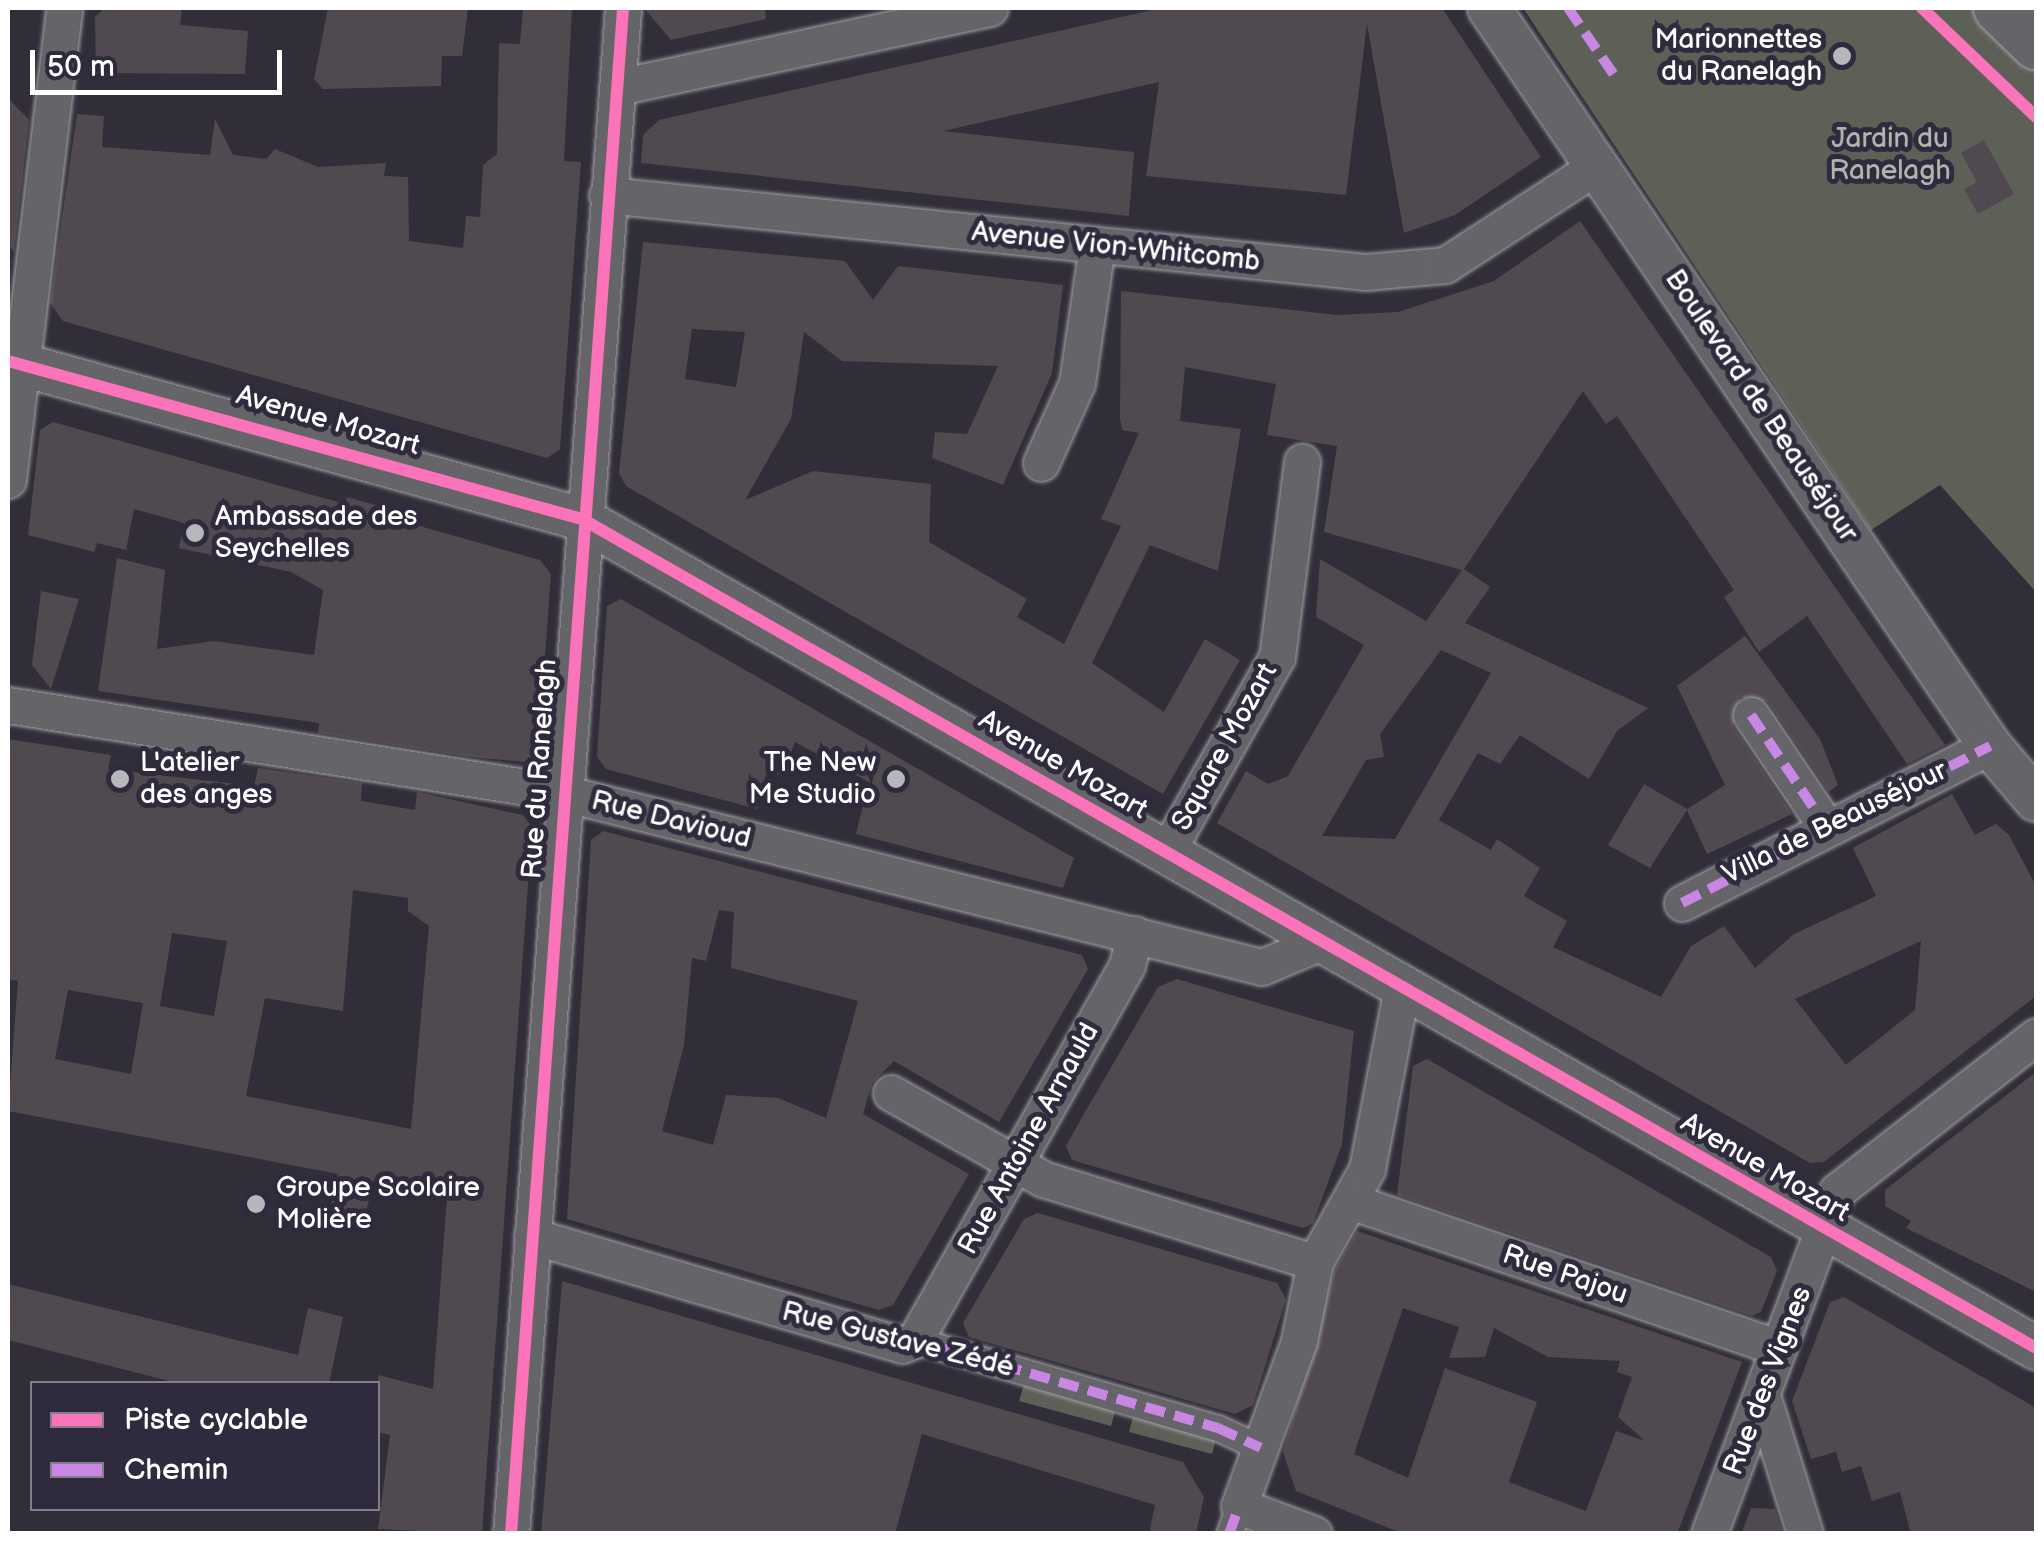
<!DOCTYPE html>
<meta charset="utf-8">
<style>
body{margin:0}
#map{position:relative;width:2044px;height:1541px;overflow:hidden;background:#312e39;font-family:"Balsamiq Sans",sans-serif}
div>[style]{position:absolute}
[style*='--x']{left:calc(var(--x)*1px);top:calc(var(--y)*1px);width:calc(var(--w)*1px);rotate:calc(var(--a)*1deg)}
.green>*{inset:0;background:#5c6056}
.building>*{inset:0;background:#504a50}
.roads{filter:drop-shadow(0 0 2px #a2a1a6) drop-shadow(0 0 2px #a2a1a6)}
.pedestrian>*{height:25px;margin:-12.5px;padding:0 12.5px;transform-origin:12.5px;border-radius:12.5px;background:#656469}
.minor>*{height:35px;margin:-17.5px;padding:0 17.5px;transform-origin:17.5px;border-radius:17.5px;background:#656469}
.tertiary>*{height:42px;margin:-21px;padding:0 21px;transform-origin:21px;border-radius:21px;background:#656469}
.secondary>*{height:50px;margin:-25px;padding:0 25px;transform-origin:25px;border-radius:25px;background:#656469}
.quiet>*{height:10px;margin-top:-5px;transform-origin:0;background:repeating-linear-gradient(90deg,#c787e3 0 20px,transparent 0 30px)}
.cycleway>*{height:12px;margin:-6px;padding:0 6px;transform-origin:6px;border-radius:6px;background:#fb73b8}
.dots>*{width:28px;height:28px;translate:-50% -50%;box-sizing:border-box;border:5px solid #2f2a3d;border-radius:50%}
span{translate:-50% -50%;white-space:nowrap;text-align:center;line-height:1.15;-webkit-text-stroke:10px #2f2a3d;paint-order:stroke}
.poi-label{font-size:28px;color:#fff}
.right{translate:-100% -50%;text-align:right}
.left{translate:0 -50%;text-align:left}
.park-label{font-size:28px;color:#b1b4ad}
.street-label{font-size:28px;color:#fff}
.frame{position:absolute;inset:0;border:10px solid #fff;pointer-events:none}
.legend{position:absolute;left:30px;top:1381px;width:350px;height:130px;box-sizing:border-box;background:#2f2a3d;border:2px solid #827f8b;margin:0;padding:12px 18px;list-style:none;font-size:30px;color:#fff}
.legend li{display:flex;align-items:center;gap:20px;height:50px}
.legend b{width:50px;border:2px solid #827f8b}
.scale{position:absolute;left:30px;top:50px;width:252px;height:45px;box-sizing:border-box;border:5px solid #fff;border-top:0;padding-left:12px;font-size:30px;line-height:35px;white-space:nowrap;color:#fff;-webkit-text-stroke:8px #2f2a3d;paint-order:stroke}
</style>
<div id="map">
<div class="green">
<i style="clip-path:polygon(1523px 8px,2036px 8px,2036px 592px,1940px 485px,1871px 530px)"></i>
<i style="clip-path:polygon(1025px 1381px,1116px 1407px,1111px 1426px,1019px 1401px)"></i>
<i style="clip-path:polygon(1134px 1413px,1217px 1436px,1212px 1454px,1129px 1432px)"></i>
</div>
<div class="building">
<i style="clip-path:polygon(105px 8px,182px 8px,180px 25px,248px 31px,245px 74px,96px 73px,95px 17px)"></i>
<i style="clip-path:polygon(328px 8px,468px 8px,462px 56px,442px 56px,441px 86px,323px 89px,314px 79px)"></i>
<i style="clip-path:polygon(523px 8px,572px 8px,564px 161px,581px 162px,560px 449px,547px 458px,63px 321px,50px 303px,77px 114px,104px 116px,102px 147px,210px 155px,215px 119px,233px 155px,266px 159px,275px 149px,318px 167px,386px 163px,384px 176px,408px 177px,409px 241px,463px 248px,466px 216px,480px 217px,483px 165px,497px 154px,499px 43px,520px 44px)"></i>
<i style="clip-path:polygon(644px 8px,765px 8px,766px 19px,671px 40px)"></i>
<i style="clip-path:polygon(1162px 8px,1442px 8px,1541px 157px,1455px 215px,1404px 233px,1367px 24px,1346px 195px,1146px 176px,1159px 82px,943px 131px,1134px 152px,1129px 216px,641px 163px,643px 135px,659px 120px)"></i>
<i style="clip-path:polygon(8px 98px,29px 120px,14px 252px,8px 244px)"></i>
<i style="clip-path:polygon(1984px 140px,2014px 194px,1978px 214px,1964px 189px,1977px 182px,1961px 153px)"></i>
<i style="clip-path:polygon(evenodd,1580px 221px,1945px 745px,1907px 764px,1807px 616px,1759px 652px,1724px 597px,1734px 590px,1617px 416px,1606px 424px,1583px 391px,1464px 569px,1490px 587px,1465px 623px,1648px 708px,1617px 731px,1589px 779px,1520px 735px,1500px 764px,1478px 753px,1439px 820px,1491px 850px,1497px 839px,1540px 868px,1524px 896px,1567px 921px,1553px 947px,1661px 997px,1691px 946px,1724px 926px,1755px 968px,1794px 934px,1876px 896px,1853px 848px,1952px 794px,1975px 835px,1996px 824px,2009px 835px,2036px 886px,2036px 996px,1824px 1162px,1810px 1163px,1217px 823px,1246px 771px,1268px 784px,1288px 776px,1364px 645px,1316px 617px,1320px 559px,1426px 621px,1462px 570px,1324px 532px,1337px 446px,1267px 435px,1276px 384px,1185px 367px,1180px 421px,1241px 429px,1218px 571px,1150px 545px,1092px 663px,1164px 712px,1205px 639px,1240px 660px,1163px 794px,626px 486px,619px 473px,643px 242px,845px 261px,873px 300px,898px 266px,1063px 285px,1052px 373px,1003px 485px,932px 458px,935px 432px,967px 434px,998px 366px,842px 361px,804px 332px,791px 419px,745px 500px,813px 471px,931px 484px,929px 542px,1027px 599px,1017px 617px,1064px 644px,1121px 526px,1101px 519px,1139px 433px,1122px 430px,1120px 418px,1121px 291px,1337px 315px,1398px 312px,1494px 281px,1580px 221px,692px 329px,745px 332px,736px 387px,685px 379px,692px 329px,1580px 221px,1441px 650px,1491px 673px,1395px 839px,1322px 836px,1366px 760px,1384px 757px,1380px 734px,1441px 650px,1580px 221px,1921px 941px,1915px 1010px,1846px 1065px,1795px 999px,1921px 941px)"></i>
<i style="clip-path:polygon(53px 422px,345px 504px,347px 497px,379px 506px,377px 514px,540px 560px,551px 574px,538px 752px,526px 762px,471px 757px,318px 733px,319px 723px,98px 691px,117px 558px,165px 570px,157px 649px,213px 641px,314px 655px,323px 590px,291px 572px,179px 548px,184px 523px,134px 509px,126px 550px,97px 543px,94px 552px,28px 535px,40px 430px)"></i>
<i style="clip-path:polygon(41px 591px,79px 599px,51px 689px,32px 665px)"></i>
<i style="clip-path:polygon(621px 599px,1074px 858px,1063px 888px,856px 834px,869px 782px,795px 742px,782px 776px,767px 771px,757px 809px,606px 769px,597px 757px,607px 606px)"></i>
<i style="clip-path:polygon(1745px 636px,1820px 739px,1838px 785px,1829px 792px,1768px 702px,1740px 697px,1733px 726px,1792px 814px,1707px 854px,1687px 810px,1650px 868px,1608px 845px,1644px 784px,1687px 809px,1725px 785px,1677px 686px)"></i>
<i style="clip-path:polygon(evenodd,8px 739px,111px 755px,108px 769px,158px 775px,254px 786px,258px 768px,362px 783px,361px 801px,415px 810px,417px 792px,523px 815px,532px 827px,482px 1534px,378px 1529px,390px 1435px,378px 1432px,378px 1375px,433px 1389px,447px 1196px,373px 1181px,363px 1226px,328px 1219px,338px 1174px,8px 1111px,18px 981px,8px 979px,8px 739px,353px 890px,408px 898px,408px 911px,429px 926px,411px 1129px,246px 1096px,265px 998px,343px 1011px,353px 890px,8px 739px,172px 933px,227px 941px,214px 1016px,143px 1003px,131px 1074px,55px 1059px,68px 990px,160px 1006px,172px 933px)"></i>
<i style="clip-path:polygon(evenodd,603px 831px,1082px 955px,1088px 969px,999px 1122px,894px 1061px,872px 1083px,863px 1114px,969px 1174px,893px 1305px,879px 1310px,567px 1219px,591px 840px,603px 831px,719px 910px,734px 912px,731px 968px,858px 1001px,826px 1118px,778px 1098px,726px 1095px,713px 1145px,662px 1131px,684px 1045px,692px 958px,706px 961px,719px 910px)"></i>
<i style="clip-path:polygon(1177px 979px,1354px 1031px,1342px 1144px,1313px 1223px,1303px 1228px,1072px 1160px,1066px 1146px,1085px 1112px,1158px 987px)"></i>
<i style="clip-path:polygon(1427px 1059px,1771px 1257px,1777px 1271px,1761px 1312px,1752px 1316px,1397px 1195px,1413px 1066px)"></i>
<i style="clip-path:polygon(2036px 1072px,2036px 1292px,1906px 1228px,1911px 1221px,1885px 1206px,1885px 1190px)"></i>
<i style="clip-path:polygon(1038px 1213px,1277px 1283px,1286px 1299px,1253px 1405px,1235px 1414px,969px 1337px,963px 1323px,1024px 1219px)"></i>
<i style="clip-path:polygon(evenodd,1357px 1231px,1742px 1362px,1677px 1534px,1404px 1534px,1296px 1491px,1283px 1452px,1335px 1269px,1357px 1231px,1403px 1308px,1459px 1327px,1449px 1358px,1485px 1357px,1494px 1328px,1548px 1357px,1620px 1361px,1617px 1372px,1632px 1377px,1618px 1417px,1645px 1441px,1616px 1431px,1586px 1511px,1509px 1482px,1537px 1402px,1445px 1368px,1408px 1478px,1354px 1454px,1403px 1308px)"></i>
<i style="clip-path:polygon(562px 1281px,1183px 1462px,1204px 1497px,1196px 1534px,1149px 1534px,1155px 1505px,922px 1434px,895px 1534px,541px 1534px)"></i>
<i style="clip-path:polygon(8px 1284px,298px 1355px,308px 1308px,343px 1317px,329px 1384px,181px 1384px,8px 1340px)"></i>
<i style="clip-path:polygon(1844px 1297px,2036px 1408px,2036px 1534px,1911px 1534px,1900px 1492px,1872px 1501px,1861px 1466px,1842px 1472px,1836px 1452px,1811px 1459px,1792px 1401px,1830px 1302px)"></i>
<i style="clip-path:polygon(1751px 1508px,1775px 1509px,1783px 1534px,1741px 1534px)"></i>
</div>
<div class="roads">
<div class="pedestrian">
<i style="--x:915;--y:1340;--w:316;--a:16.2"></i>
<i style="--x:1218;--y:1428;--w:47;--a:24.9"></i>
<i style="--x:1229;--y:1534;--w:30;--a:-70"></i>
</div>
<div class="minor">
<i style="--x:618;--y:87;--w:380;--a:-12"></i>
<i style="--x:607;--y:195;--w:763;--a:5.79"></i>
<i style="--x:1366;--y:272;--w:79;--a:-5.1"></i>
<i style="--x:1445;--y:265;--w:181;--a:-33.1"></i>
<i style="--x:1041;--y:463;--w:88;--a:-65.8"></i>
<i style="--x:1077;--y:383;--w:138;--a:-81.7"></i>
<i style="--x:8;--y:480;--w:475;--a:-83.2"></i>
<i style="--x:8;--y:705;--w:562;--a:9.01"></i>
<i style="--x:563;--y:793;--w:720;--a:13.98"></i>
<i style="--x:1262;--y:967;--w:64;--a:-23"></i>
<i style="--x:1751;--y:715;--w:134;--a:56"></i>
<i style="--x:1166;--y:853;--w:225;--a:-60.5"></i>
<i style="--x:1277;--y:657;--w:197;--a:-82.7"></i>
<i style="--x:1682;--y:903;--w:346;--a:-27"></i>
<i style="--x:891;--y:1093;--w:175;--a:29.5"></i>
<i style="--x:1043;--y:1179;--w:284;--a:17"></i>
<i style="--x:1350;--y:1201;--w:453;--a:18.9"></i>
<i style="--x:532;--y:1236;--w:386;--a:16.4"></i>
<i style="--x:902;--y:1345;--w:14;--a:-21"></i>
<i style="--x:915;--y:1340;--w:431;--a:-60.5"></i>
<i style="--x:1127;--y:965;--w:32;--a:-76"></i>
<i style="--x:1762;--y:1395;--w:145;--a:72.8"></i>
<i style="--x:511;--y:1534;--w:1530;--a:-85.8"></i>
<i style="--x:1314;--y:1534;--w:80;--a:-159.5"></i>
<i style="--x:1239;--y:1506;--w:176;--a:-70"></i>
<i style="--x:1299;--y:1341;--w:81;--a:-78.6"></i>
<i style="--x:1315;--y:1262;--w:107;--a:-60.8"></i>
<i style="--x:1367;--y:1169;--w:184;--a:-79.1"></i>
<i style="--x:1709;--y:1534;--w:366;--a:-69.5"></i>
<i style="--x:1837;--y:1191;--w:252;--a:-37.9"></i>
</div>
<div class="tertiary">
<i style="--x:1489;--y:8;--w:892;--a:55.83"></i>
<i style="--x:1990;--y:746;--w:71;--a:49.6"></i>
<i style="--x:8;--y:361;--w:595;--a:15.39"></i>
<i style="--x:582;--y:519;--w:1674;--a:29.69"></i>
</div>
<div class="secondary">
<i style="--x:1999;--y:8;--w:52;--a:44.2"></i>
</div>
</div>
<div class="quiet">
<i style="--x:1568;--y:8;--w:86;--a:55.4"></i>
<i style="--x:1751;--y:715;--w:134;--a:56"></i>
<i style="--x:1682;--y:903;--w:346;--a:-27"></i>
<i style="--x:915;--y:1340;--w:316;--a:16.2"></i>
<i style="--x:1218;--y:1428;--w:47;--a:24.9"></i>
<i style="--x:1229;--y:1534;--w:30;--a:-70"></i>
</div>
<div class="cycleway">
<i style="--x:1922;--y:8;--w:158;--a:43.7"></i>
<i style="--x:8;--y:361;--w:595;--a:15.39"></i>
<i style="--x:582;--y:519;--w:1674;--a:29.69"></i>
<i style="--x:511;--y:1534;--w:1530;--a:-85.8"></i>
</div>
<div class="dots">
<i style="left:1842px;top:56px;background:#b7b6ba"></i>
<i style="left:195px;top:533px;background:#b7b6ba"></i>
<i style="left:120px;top:779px;background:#b7b6ba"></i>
<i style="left:896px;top:779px;background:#b7b6ba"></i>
<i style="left:256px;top:1204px;background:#b7b6ba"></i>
</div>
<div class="poi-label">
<span class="right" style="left:1822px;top:56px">Marionnettes<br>du Ranelagh</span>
<span class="left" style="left:215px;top:533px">Ambassade des<br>Seychelles</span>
<span class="left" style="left:140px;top:779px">L'atelier<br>des anges</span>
<span class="right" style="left:876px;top:779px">The New<br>Me Studio</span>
<span class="left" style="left:276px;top:1204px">Groupe Scolaire<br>Molière</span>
</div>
<div class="park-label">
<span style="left:1890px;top:155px">Jardin du<br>Ranelagh</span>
</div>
<div class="street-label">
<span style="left:1116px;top:247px;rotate:6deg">Avenue Vion-Whitcomb</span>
<span style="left:1761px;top:406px;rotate:56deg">Boulevard de Beauséjour</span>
<span style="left:328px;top:421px;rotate:16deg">Avenue Mozart</span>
<span style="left:1225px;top:747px;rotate:-61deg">Square Mozart</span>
<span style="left:1063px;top:765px;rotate:30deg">Avenue Mozart</span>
<span style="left:540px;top:769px;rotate:-86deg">Rue du Ranelagh</span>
<span style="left:671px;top:820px;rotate:14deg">Rue Davioud</span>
<span style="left:1835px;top:823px;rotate:-26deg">Villa de Beauséjour</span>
<span style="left:1029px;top:1139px;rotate:-61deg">Rue Antoine Arnauld</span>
<span style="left:1765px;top:1168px;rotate:30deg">Avenue Mozart</span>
<span style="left:1565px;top:1275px;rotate:19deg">Rue Pajou</span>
<span style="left:898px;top:1340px;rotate:14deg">Rue Gustave Zédé</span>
<span style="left:1768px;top:1381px;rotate:-69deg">Rue des Vignes</span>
</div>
<div class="frame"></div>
<ul class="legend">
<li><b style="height:12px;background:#fb73b8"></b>Piste cyclable</li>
<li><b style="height:12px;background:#c787e3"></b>Chemin</li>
</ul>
<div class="scale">50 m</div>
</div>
